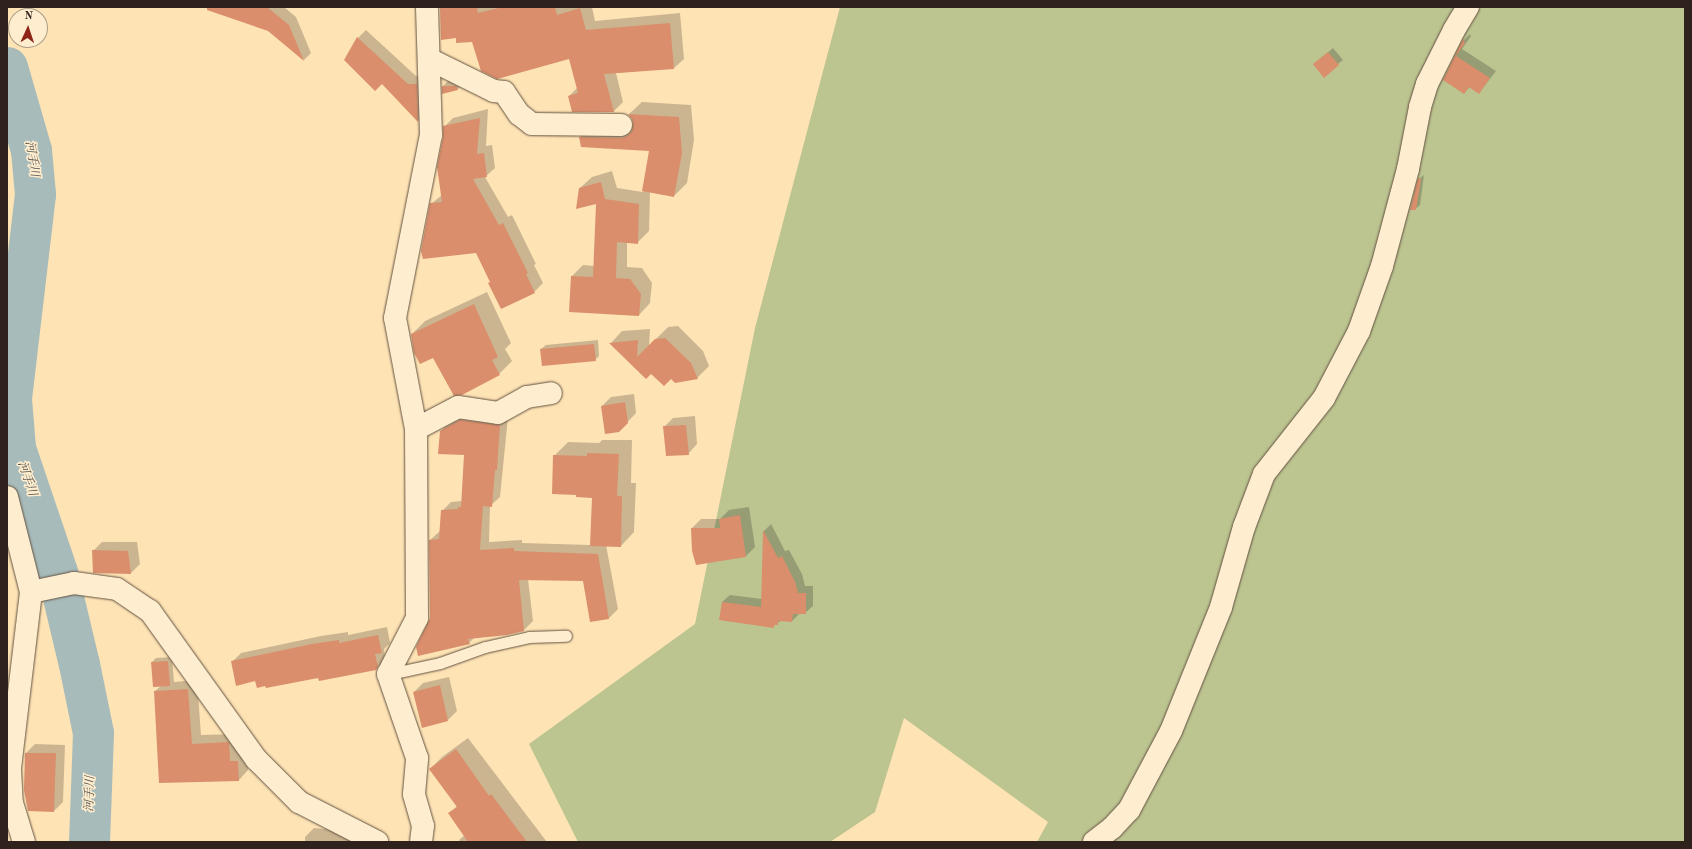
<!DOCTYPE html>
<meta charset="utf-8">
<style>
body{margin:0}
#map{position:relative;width:1692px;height:849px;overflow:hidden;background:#fee3b4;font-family:"Old Standard TT","Noto Serif JP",serif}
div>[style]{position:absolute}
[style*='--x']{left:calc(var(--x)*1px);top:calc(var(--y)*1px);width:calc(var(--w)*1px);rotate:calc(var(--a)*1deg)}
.green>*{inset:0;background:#bcc490}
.shadow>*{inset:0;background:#0003}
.river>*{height:41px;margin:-20.5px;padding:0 20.5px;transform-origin:20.5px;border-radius:20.5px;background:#a7bbba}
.building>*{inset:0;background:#da8e6c}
.roads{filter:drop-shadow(0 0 1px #635243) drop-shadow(0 0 1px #635243)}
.service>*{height:11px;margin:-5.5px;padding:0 5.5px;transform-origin:5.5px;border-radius:5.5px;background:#feedce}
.minor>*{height:22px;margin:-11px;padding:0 11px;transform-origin:11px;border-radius:11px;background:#feedce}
span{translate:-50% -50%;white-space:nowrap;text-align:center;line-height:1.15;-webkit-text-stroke:3px #feedce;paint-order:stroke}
.water-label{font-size:12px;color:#53504c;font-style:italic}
.frame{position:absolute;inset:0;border:8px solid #2f221d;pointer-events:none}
.north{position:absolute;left:8px;top:8px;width:40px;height:40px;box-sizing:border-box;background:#feedce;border:1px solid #ab9c87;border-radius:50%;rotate:3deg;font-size:11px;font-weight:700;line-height:16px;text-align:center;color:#2f221d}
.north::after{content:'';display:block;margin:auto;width:14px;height:18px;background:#8f2418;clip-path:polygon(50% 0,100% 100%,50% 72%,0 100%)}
</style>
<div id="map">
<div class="green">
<i style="clip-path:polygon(840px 7px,1685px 7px,1685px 842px,1037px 842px,1048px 822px,904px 718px,875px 812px,830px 842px,578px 842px,529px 744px,695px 624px,755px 328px)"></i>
</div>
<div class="shadow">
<i style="clip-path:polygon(226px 7px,284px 7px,296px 17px,311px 53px,304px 60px,269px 30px)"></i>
<i style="clip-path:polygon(440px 7px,592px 7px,595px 21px,680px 13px,684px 59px,674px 68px,616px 73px,623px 102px,614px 111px,569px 96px,578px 87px,570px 58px,457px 37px)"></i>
<i style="clip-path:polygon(366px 30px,416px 76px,425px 76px,426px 113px,418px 121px,382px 82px,358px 38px)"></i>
<i style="clip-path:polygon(1470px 34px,1471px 36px,1462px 49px,1496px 71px,1479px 93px,1470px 87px,1464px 93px,1444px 80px,1464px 40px)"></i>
<i style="clip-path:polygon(1333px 48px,1343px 60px,1338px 64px,1319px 60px)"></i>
<i style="clip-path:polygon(452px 77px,467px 80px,458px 89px,443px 93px,443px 86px)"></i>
<i style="clip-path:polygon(642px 102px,691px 105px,694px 140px,687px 183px,674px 196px,650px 192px,649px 231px,638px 242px,627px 242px,627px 267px,642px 268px,652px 283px,650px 303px,639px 315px,572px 276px,583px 265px,594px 266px,597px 202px,580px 188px,592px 177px,612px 171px,617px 188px,643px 192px,650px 150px,580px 137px,593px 124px,635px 125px,633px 118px,629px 114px)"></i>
<i style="clip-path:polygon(488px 109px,486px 146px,492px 145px,495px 168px,485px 177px,508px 217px,512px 215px,536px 264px,534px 265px,543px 283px,534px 292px,491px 281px,476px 252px,431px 204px,442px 195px,444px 127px,453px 118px)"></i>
<i style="clip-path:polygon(1424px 175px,1420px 205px,1415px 209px,1419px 179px)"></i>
<i style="clip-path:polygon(487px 292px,511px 343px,505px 349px,512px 361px,499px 374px,412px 334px,425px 321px)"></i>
<i style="clip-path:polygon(678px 326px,703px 351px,709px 366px,697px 378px,671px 378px,651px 373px,611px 343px,622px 331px,650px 329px,649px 346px,668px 327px)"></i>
<i style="clip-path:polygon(598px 340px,599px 356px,595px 360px,541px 349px,546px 345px)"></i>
<i style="clip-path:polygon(634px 394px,636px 413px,619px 431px,602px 406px,611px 397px)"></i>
<i style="clip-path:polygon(470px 412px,508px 417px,500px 497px,490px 506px,489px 542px,522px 540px,522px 543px,591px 545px,593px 497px,554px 456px,568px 442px,599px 443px,602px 440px,632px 440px,631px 483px,636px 483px,634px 532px,621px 546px,606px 545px,618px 609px,609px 618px,591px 621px,584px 580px,528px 579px,533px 621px,524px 630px,475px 637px,469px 643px,430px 618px,430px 540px,440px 531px,442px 511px,451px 502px,462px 501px,465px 454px,441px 431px,449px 422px)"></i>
<i style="clip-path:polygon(695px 416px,697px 444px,688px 454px,664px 427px,673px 418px)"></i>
<i style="clip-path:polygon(749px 507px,755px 547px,746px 556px,692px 528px,701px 519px,720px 519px,729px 510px)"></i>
<i style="clip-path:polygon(771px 524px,785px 551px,789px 550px,802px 574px,805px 586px,813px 586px,813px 606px,805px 613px,800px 613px,792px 621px,782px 620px,773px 626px,722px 602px,730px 595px,762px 599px,764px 531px)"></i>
<i style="clip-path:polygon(102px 542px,137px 542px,140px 564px,131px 573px,93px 551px)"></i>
<i style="clip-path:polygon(387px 627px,390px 643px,384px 649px,385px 660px,376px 669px,266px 685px,256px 680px,232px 662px,241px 653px,321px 636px,348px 632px,348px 635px)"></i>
<i style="clip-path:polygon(172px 657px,174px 682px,197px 680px,201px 735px,238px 734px,247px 752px,248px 770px,239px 780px,160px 782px,155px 691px,161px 686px,152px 662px,156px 658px)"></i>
<i style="clip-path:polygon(449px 677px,457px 711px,448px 720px,422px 727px,414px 692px,423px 683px)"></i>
<i style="clip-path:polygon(468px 738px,547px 842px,460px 842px,459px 840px,465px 835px,450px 813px,457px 806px,430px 769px,442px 757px)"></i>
<i style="clip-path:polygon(35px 744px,65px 745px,63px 802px,54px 811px,26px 753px)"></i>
<i style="clip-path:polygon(314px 828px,353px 832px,352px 842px,305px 842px,305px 837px)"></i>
</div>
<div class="river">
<i style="--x:7;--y:67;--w:86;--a:73.9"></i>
<i style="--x:31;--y:150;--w:44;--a:84.8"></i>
<i style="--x:35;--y:194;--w:206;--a:96.7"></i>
<i style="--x:11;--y:399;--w:49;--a:85.3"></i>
<i style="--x:15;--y:448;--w:131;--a:71.3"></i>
<i style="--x:57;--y:572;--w:95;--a:76.6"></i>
<i style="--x:79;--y:664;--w:70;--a:78.5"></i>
<i style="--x:93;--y:733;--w:109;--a:92.1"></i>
</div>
<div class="building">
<i style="clip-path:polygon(207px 7px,267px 7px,289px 25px,304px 61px,268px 31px,207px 10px)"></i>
<i style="clip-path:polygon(440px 7px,477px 7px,478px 13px,503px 7px,555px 7px,557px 15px,580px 8px,586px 30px,670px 23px,674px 69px,604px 74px,614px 112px,572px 112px,568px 96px,578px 93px,569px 59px,497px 79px,481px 71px,472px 42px,456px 43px,456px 38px,441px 40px)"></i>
<i style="clip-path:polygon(357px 37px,408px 84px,417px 84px,418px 122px,382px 84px,375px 91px,344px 60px)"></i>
<i style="clip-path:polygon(1463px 39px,1465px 43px,1456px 56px,1490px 78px,1479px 94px,1469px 87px,1464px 94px,1443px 80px)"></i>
<i style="clip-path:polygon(1328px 52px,1339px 65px,1324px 78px,1313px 64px)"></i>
<i style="clip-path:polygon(442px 86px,456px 86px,458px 90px,442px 94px)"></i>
<i style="clip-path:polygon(628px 114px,679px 117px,682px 153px,674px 197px,642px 191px,649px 151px,581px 147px,579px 137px,621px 138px,627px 136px,632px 131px,633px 125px,632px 119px)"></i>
<i style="clip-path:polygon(480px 118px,477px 154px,484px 153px,487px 177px,473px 179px,499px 225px,503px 223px,528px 273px,526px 274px,535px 293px,501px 309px,488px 283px,490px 282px,476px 253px,423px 259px,421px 251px,430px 203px,442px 202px,437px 167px,443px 137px,443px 126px)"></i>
<i style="clip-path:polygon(1418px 178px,1421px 179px,1416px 210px,1410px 210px)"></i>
<i style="clip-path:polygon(601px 182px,605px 199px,639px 204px,638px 244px,617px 242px,616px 278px,630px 279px,641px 294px,639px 316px,569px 312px,571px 276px,593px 277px,596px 204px,576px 209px,579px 188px)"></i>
<i style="clip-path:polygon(474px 304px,498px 357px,492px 360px,500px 375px,462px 395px,454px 396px,433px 358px,420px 364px,414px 353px,411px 334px)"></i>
<i style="clip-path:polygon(665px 338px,691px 363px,698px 379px,675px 383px,671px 379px,664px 386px,651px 374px,646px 379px,609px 343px,638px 340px,637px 357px,655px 339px)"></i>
<i style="clip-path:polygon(594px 344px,596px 361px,542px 366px,540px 349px)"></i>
<i style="clip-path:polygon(625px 402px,628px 423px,619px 432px,605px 434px,601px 406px)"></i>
<i style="clip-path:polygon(460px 420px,500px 425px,497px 470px,495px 470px,492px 507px,483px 506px,480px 550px,514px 548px,514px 551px,598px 554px,609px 619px,590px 622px,583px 581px,519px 580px,524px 631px,507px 635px,468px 639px,470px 644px,418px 656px,416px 647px,430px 618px,429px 540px,439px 539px,441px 510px,458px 509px,458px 507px,461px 507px,464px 455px,438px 454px,440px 431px)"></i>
<i style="clip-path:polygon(686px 425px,689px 455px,666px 456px,663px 426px)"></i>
<i style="clip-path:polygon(587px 453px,619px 454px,617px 496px,622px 496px,621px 547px,590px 546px,592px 498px,576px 497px,576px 495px,552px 494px,553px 455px,587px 456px)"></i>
<i style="clip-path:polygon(740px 515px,746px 557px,696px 565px,692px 551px,691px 528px,720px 528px,719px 519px)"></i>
<i style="clip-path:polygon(763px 530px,778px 558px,782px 556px,795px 582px,798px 593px,806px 593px,806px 614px,793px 614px,792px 622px,778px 621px,778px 625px,774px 625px,774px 628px,719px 620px,722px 602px,761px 607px)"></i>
<i style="clip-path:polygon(92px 550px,128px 551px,131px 574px,93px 573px)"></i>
<i style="clip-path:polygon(378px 635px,382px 653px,375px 654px,378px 667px,376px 670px,319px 681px,318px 678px,266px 688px,265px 686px,257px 688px,255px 681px,236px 686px,231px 661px,312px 644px,339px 640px,339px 643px)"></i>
<i style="clip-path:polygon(168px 661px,170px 686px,153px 687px,151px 662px)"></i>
<i style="clip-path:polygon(440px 685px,448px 721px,422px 728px,413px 692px)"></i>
<i style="clip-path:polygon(188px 689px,192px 744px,229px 742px,230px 761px,238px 761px,239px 781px,159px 783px,154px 691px)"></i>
<i style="clip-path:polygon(456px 749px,489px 796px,491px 794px,527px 842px,468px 842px,448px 813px,457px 807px,429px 769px)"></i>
<i style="clip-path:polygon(25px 753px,56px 753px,54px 812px,28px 811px,24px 790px)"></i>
</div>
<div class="roads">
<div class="service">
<i style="--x:389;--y:674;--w:52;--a:-12.2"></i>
<i style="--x:440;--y:663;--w:48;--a:-19.6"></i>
<i style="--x:485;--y:647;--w:45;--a:-12.8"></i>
<i style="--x:529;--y:637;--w:37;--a:-2"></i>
</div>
<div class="minor">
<i style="--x:429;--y:59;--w:72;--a:26.2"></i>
<i style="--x:494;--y:91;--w:10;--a:6"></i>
<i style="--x:504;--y:92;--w:27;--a:56"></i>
<i style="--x:519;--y:114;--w:16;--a:38"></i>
<i style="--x:532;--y:124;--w:89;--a:0.6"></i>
<i style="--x:416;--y:429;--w:47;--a:-27.6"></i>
<i style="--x:458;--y:407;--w:40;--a:8.5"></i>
<i style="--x:498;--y:413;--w:33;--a:-29"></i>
<i style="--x:527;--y:397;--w:24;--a:-9"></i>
<i style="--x:7;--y:497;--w:98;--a:75.8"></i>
<i style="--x:31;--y:592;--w:178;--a:96.8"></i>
<i style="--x:10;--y:769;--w:34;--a:87"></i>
<i style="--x:12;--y:803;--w:41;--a:72.9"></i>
<i style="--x:31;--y:592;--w:44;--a:-11.8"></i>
<i style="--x:74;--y:583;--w:43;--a:7.9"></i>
<i style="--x:117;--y:589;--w:40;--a:34"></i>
<i style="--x:150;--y:611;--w:182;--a:54.4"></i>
<i style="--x:256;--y:759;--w:61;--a:45"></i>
<i style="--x:299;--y:802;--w:88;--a:27.1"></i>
<i style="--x:421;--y:842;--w:16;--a:-83"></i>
<i style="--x:423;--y:826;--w:33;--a:-106"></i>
<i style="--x:414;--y:794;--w:36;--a:-85"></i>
<i style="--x:417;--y:758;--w:89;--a:-109"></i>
<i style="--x:388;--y:674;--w:63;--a:-62.6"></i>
<i style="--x:417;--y:618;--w:189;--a:-90.3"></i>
<i style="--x:416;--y:429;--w:113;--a:-100.7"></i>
<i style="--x:395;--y:318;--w:187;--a:-78.9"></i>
<i style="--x:431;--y:135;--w:128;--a:-91.8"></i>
<i style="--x:1094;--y:842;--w:23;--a:-38"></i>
<i style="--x:1112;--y:828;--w:25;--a:-47"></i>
<i style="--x:1129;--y:810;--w:89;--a:-62"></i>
<i style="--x:1171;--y:731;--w:134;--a:-68"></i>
<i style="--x:1221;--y:607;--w:83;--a:-74"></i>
<i style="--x:1244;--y:527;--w:57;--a:-69.3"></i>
<i style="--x:1264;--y:474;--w:97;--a:-51.7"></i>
<i style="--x:1324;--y:398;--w:76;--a:-62.4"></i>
<i style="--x:1359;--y:331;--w:69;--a:-70.5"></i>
<i style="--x:1382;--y:266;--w:100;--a:-75"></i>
<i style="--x:1408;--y:169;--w:63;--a:-79"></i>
<i style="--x:1420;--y:107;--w:24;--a:-73"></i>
<i style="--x:1427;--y:84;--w:60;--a:-63.4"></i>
<i style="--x:1454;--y:30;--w:27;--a:-59"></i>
</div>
</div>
<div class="water-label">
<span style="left:31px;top:159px;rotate:81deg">河手川</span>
<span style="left:26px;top:479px;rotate:71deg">河手川</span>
<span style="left:91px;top:794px;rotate:-88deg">河手川</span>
</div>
<div class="frame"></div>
<div class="north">N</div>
</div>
